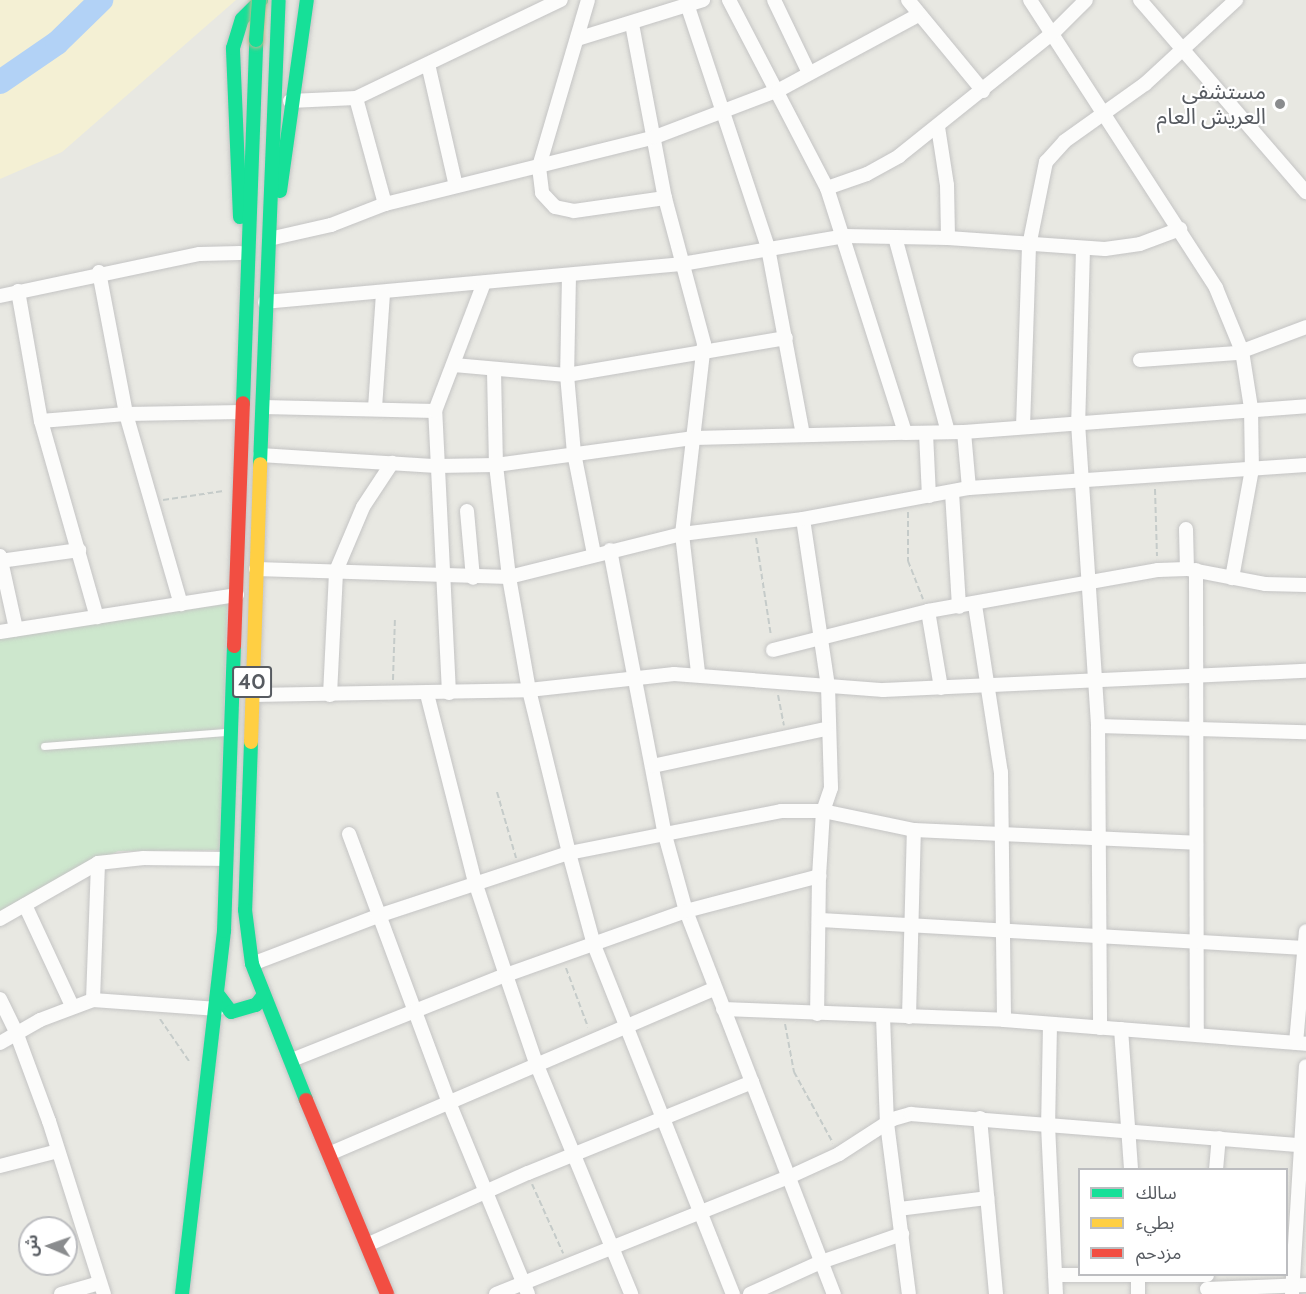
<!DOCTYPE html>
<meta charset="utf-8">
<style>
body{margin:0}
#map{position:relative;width:1306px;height:1294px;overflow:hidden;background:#e8e8e2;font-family:Cabin,"Noto Sans Arabic",sans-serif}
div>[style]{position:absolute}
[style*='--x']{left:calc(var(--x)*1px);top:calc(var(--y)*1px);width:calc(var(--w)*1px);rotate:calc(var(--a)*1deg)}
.green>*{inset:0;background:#cde7cd}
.sand>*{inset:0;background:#f4f0d4}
.river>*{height:24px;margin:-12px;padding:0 12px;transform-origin:12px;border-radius:12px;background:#b2d2f6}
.path>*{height:2px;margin-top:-1px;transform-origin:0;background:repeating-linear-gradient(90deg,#c5cbc9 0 6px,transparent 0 9px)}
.roads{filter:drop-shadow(0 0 2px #c4c4c4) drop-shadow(0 0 2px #c4c4c4)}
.lane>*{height:7px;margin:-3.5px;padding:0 3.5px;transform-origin:3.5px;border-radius:3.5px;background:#fcfcfb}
.street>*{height:14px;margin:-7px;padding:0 7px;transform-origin:7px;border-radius:7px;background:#fcfcfb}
.fast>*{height:14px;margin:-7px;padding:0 7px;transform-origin:7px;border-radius:7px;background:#16e098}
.slow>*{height:14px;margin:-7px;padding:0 7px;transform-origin:7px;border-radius:7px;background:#ffcf43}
.jam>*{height:14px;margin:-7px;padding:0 7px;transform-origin:7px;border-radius:7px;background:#f24e42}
.bridges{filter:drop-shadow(0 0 2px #bfb690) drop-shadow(0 0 2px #bfb690)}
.fast-bridge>*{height:14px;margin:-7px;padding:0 7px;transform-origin:7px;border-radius:7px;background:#16e098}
.dots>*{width:16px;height:16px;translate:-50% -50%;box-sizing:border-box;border:3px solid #fff;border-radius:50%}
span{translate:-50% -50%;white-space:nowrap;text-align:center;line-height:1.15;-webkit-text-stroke:4.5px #fff;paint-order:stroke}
.shield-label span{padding:2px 4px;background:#fff;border:2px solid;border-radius:4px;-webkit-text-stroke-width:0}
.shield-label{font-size:21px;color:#575b61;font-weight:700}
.poi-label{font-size:22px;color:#575b61}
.right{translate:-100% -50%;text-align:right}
.legend{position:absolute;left:1078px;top:1168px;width:210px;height:108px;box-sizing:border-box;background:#fff;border:2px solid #bcbdc0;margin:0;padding:8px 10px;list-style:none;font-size:18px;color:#575b61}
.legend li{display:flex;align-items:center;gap:12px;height:30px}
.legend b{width:30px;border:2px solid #bcbdc0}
.north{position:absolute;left:18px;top:1216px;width:60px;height:60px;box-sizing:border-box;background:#fff;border:2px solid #bcbdc0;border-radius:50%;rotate:272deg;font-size:16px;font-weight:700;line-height:24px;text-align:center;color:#575b61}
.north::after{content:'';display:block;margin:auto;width:21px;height:27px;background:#8a8c8e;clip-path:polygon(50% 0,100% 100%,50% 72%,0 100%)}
</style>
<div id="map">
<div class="green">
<i style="clip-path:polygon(227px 604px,220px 850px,118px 851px,0 912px,0 637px)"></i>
</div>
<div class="sand">
<i style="clip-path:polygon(0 0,236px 0,62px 152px,0 179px)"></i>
</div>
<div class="river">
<i style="--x:0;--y:82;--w:69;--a:-34.4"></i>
<i style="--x:57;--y:43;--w:62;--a:-44.3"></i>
</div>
<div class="path">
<i style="--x:1155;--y:489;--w:67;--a:88.3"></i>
<i style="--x:163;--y:500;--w:61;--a:-8.5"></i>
<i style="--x:908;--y:512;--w:49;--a:90"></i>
<i style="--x:908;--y:561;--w:41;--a:68.5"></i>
<i style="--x:756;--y:538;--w:99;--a:81.3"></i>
<i style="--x:393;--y:680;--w:62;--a:-88.2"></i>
<i style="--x:778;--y:695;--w:31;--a:79"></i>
<i style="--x:497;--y:792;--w:69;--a:73.9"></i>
<i style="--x:566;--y:968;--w:63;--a:69.6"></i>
<i style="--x:160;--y:1019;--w:51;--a:55.4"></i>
<i style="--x:785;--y:1024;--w:49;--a:79.4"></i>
<i style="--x:794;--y:1072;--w:81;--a:61.2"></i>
<i style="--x:532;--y:1184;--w:76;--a:65.8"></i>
</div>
<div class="roads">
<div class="lane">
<i style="--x:44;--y:746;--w:185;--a:-4.4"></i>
</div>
<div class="street">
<i style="--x:588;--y:0;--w:174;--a:106.4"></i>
<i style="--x:539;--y:167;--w:26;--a:83"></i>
<i style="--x:542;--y:193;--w:19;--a:47"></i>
<i style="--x:555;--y:207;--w:19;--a:12"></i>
<i style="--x:574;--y:211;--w:92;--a:-8.1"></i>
<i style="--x:729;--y:0;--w:212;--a:62.5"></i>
<i style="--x:827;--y:188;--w:257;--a:72.3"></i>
<i style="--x:905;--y:433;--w:59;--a:-1"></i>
<i style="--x:964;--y:432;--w:343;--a:-4.3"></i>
<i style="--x:774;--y:0;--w:81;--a:64.4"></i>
<i style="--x:908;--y:0;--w:118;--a:50.5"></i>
<i style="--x:1030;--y:0;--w:343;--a:57.1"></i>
<i style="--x:1216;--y:288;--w:68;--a:67.6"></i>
<i style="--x:1242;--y:351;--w:58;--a:81"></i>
<i style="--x:1251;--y:408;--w:61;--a:89.1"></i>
<i style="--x:1252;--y:469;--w:111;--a:100.4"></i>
<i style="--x:1140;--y:0;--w:254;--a:49.2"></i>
<i style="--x:688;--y:7;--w:254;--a:71.6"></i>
<i style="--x:768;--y:248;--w:190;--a:79.4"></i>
<i style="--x:632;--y:24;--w:177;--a:79.3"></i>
<i style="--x:665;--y:198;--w:151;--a:75"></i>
<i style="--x:704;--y:344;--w:191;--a:96.6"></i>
<i style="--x:682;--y:534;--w:140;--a:83.4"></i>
<i style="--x:577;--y:39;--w:132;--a:-17.2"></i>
<i style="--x:428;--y:64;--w:125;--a:77.1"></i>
<i style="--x:356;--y:98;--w:110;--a:74.7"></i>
<i style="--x:290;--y:101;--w:66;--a:-2.6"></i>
<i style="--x:356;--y:98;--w:227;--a:-25.6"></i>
<i style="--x:938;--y:127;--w:59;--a:81.2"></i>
<i style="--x:947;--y:185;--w:53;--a:88.9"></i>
<i style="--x:827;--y:188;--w:42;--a:-19.3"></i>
<i style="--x:867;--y:174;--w:37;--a:-29"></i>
<i style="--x:899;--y:156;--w:198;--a:-38.7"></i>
<i style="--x:1054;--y:32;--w:45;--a:-45"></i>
<i style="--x:895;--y:237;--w:202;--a:74.8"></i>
<i style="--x:269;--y:239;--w:64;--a:-12.7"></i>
<i style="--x:331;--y:225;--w:58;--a:-21.3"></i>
<i style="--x:385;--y:204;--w:278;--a:-13.9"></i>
<i style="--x:655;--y:137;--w:133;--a:-20.8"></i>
<i style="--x:779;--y:90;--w:158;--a:-28.3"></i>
<i style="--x:1083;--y:249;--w:174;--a:91.6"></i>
<i style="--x:1078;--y:423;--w:304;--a:86.2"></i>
<i style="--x:1098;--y:726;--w:302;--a:89.6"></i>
<i style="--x:99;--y:272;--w:145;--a:79.2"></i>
<i style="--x:126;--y:414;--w:198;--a:73.9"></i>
<i style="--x:569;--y:275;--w:100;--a:91.1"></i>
<i style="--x:567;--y:375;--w:78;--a:84.9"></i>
<i style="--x:574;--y:453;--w:103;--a:78.8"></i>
<i style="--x:18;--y:291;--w:132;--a:80"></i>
<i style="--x:41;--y:421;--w:204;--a:74.1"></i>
<i style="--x:0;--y:296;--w:204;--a:-11.9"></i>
<i style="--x:200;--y:254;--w:40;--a:-1.4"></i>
<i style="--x:265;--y:302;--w:419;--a:-5.2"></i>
<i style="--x:682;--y:264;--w:165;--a:-9.7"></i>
<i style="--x:845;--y:236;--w:103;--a:1.1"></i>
<i style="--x:948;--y:238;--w:157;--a:4"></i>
<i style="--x:1105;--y:249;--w:35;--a:-8"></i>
<i style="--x:1140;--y:244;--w:43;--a:-20.6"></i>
<i style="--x:1140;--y:360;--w:97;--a:-4.1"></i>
<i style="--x:1237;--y:353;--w:74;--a:-20.6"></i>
<i style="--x:454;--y:365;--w:113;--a:5.1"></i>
<i style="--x:567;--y:375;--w:222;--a:-9.6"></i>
<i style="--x:494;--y:371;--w:94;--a:88.8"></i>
<i style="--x:496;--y:465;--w:113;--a:83.4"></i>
<i style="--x:509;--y:577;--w:115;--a:80"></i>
<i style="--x:529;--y:690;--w:168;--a:76.2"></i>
<i style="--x:569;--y:853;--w:95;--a:74.8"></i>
<i style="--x:594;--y:945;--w:376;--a:68.3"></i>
<i style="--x:263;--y:407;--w:172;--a:1.3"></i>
<i style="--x:375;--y:408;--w:114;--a:-86"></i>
<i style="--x:41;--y:421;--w:85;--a:-4.7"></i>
<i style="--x:126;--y:414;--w:116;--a:-1"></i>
<i style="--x:1023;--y:427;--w:181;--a:-88.1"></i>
<i style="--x:1029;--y:246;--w:86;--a:-78.6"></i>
<i style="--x:1046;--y:162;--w:28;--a:-48"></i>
<i style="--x:1065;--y:141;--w:98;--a:-35.5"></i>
<i style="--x:1145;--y:84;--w:124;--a:-42.7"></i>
<i style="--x:964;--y:432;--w:56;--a:84.9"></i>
<i style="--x:926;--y:433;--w:63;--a:87.3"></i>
<i style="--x:260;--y:455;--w:177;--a:3.6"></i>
<i style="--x:437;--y:466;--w:59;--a:-1"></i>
<i style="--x:496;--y:465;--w:200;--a:-7.8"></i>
<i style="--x:694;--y:438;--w:211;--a:-1.4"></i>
<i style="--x:952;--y:492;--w:115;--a:86.5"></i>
<i style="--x:467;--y:511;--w:67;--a:84.9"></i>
<i style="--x:803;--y:519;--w:169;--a:81.5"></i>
<i style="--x:828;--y:686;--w:102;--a:88.3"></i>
<i style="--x:831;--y:788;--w:24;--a:109"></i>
<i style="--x:823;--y:811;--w:65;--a:93.5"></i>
<i style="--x:819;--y:876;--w:138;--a:90.8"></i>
<i style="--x:1186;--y:529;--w:40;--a:88.6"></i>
<i style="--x:610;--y:550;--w:290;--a:79.1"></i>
<i style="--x:665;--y:835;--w:79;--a:74.6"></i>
<i style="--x:686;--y:911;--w:411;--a:68.9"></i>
<i style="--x:0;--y:556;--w:75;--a:77.6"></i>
<i style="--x:0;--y:561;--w:80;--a:-7.9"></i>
<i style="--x:256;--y:569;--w:253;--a:1.8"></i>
<i style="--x:509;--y:577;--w:178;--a:-14"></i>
<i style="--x:682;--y:534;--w:122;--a:-7.1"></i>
<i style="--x:803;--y:519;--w:169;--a:-10.6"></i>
<i style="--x:969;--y:488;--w:338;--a:-3.9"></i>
<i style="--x:1196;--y:570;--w:464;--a:89.9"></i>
<i style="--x:975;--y:605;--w:169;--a:81.2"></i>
<i style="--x:1001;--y:772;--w:248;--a:89.3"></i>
<i style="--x:928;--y:611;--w:78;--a:80.4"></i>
<i style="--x:0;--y:632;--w:240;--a:-8.9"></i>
<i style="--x:773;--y:650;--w:160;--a:-14.1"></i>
<i style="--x:928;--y:611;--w:234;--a:-10.1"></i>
<i style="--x:1158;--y:570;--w:29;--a:-2"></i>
<i style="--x:1187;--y:569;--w:79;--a:10.9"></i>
<i style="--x:1265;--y:584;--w:41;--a:1.4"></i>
<i style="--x:449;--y:693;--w:282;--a:-92.8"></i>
<i style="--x:435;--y:411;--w:137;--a:-69.1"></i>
<i style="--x:427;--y:694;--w:194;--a:75.7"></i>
<i style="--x:475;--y:882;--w:98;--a:71.6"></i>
<i style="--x:506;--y:975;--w:93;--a:71.2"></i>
<i style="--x:536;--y:1063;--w:250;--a:67.6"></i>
<i style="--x:252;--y:695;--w:277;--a:-1"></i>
<i style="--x:529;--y:690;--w:146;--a:-6.3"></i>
<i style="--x:674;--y:674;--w:210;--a:4.4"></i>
<i style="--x:883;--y:690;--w:423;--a:-2.6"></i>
<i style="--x:330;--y:695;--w:124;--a:-87.2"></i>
<i style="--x:336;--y:571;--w:69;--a:-67.1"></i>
<i style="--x:363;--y:507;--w:53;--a:-56.6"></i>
<i style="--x:1098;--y:726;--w:208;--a:1.7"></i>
<i style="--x:653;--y:766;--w:177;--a:-12.1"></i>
<i style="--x:349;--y:834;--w:284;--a:69.6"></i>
<i style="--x:448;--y:1100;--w:210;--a:67.6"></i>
<i style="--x:25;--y:905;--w:111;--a:65"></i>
<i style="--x:0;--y:919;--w:113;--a:-29.7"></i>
<i style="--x:98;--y:863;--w:46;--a:-6.2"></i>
<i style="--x:144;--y:858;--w:81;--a:0.7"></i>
<i style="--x:819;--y:920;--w:488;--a:3.3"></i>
<i style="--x:252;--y:964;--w:135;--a:-20.9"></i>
<i style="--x:378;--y:916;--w:201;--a:-18.3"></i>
<i style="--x:569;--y:853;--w:216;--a:-11.2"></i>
<i style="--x:781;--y:811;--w:42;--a:0"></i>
<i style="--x:823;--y:811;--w:93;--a:11.8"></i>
<i style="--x:914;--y:830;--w:282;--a:2.6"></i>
<i style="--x:0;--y:999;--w:37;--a:64"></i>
<i style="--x:16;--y:1032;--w:95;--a:69.7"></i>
<i style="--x:49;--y:1121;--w:182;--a:72.4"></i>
<i style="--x:93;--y:1000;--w:137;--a:-87.9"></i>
<i style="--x:723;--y:1009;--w:281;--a:2.2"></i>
<i style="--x:1004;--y:1020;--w:303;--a:4.5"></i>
<i style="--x:883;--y:1016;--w:107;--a:87.9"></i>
<i style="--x:887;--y:1123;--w:172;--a:82.7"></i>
<i style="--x:909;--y:1017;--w:187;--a:-88.5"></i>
<i style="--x:1050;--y:1025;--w:100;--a:91.1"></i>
<i style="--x:1048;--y:1125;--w:169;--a:87.3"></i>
<i style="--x:1121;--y:1029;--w:141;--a:85.9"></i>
<i style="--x:0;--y:1043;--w:46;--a:-29.9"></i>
<i style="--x:40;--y:1020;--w:57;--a:-20.7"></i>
<i style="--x:93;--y:1000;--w:125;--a:4.1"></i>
<i style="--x:1296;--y:1043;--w:112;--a:-84.9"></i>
<i style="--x:292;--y:1060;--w:230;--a:-21.7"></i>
<i style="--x:506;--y:975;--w:191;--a:-19.6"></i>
<i style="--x:686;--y:911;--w:138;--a:-14.7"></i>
<i style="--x:980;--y:1118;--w:177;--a:84.8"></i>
<i style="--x:331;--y:1153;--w:417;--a:-23.2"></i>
<i style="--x:0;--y:1166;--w:60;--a:-14.5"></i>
<i style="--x:1216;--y:1170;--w:32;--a:-85"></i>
<i style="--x:899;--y:1209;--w:89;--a:-7.1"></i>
<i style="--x:369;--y:1244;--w:174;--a:-24.1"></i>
<i style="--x:528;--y:1173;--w:242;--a:-22.1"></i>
<i style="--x:1138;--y:1274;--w:20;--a:90"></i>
<i style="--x:1055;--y:1275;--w:152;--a:0"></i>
<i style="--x:1207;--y:1289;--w:99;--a:-2.3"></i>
<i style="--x:61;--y:1294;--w:40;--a:-16"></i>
<i style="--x:496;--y:1294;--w:315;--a:-21.8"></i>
<i style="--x:789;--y:1177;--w:55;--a:-24.7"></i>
<i style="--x:839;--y:1154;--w:64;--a:-32.9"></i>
<i style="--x:893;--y:1119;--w:19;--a:-16"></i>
<i style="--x:911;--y:1114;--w:396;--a:4.6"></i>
<i style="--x:750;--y:1294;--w:78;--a:-24.3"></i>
<i style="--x:821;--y:1262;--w:86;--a:-19.1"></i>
<i style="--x:1292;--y:1294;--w:228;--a:-86.5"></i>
</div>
<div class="fast">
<i style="--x:280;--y:191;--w:193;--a:-82"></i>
<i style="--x:240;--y:217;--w:169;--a:-92.4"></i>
<i style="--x:233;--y:48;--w:30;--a:-73"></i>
<i style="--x:242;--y:19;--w:27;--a:-45"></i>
<i style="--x:243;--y:403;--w:363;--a:-87.9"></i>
<i style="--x:260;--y:464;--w:464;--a:-87.7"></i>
<i style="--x:251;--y:742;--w:168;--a:92"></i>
<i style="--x:245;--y:910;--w:54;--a:82.6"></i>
<i style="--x:252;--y:964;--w:146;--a:68.3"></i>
<i style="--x:219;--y:996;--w:20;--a:53"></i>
<i style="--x:231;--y:1012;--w:26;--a:-16"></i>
<i style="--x:256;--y:1005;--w:11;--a:-52"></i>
<i style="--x:182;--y:1294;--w:365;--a:-83.4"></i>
<i style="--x:224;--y:931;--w:285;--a:-88"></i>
</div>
<div class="slow">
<i style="--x:251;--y:742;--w:278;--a:-88.1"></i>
</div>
<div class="jam">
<i style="--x:234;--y:646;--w:243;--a:-87.9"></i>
<i style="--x:306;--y:1100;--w:210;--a:67.3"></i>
</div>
</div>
<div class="bridges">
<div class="fast-bridge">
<i style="--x:256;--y:40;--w:40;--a:-85.7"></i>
</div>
</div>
<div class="dots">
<i style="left:1280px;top:104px;background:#8a8c8e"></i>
</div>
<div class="shield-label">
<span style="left:252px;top:682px">40</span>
</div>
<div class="poi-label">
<span class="right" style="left:1266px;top:104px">مستشفي<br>العريش العام</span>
</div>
<ul class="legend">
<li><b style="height:8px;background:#16e098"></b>سالك</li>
<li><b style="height:8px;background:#ffcf43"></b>بطيء</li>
<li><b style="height:8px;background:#f24e42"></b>مزدحم</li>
</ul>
<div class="north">ش</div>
</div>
